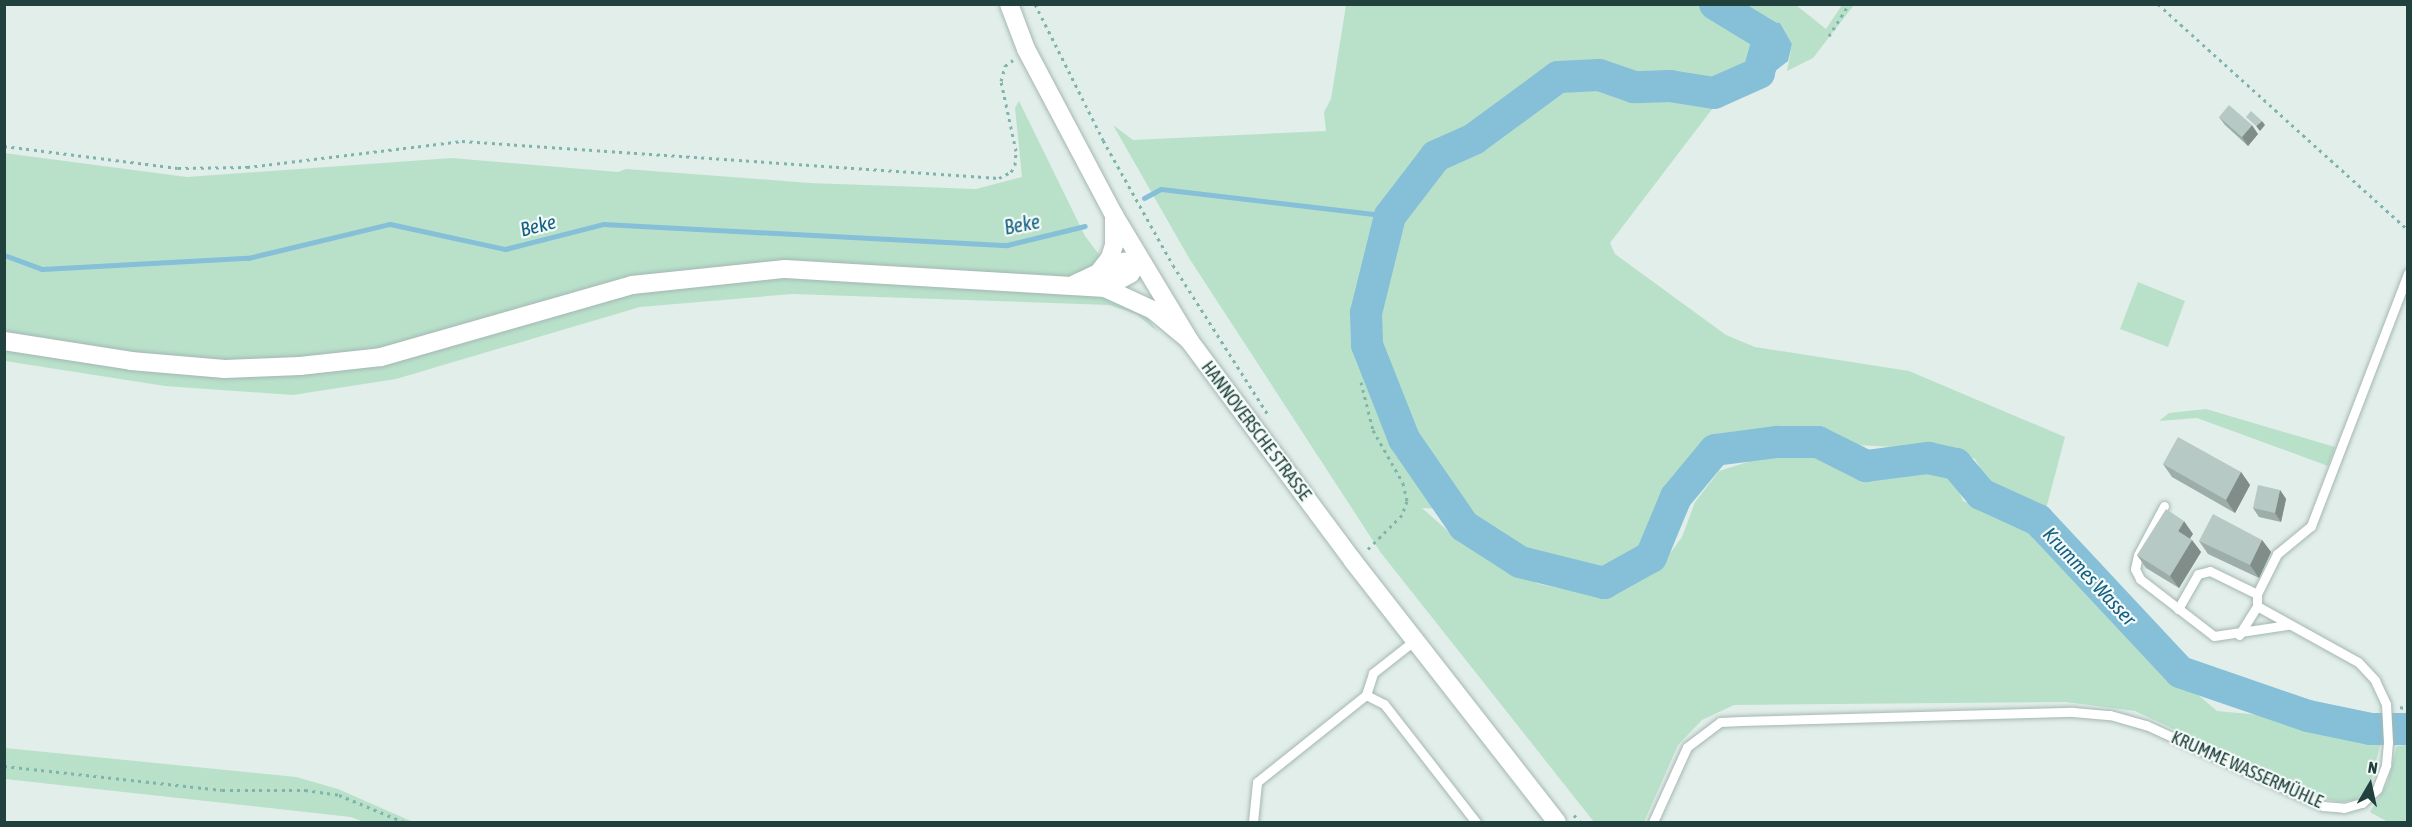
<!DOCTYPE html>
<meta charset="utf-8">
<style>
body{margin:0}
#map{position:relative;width:2412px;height:827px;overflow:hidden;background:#e2eeea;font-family:"Asap Condensed",sans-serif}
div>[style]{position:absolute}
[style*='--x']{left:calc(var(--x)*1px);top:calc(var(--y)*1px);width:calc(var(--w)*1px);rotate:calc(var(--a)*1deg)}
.green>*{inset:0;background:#b9e1ca}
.water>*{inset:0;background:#85bfd8}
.stream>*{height:5px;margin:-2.5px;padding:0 2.5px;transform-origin:2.5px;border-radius:2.5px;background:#85bfd8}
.river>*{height:32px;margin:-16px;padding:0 16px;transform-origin:16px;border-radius:16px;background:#85bfd8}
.path>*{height:3px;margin-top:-1.5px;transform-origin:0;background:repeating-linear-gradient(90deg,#7fb4ac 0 3px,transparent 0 7.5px)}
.roads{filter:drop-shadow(0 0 2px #a4b7b3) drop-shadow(0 0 2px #a4b7b3)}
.lane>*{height:9px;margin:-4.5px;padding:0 4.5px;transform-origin:4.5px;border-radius:4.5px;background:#fff}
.street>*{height:18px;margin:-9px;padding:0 9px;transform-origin:9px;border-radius:9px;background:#fff}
.secondary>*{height:18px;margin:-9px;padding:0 9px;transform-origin:9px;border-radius:9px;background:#fff}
.wall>*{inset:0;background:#9dada9}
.shaded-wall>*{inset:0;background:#808d89}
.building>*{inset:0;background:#b7c9c4}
span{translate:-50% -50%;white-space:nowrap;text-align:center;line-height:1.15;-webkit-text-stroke:4.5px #f3faf7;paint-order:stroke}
.street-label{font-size:18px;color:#20413d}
.water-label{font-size:20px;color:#146083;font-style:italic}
.frame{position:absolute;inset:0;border:6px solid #20413d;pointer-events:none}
.north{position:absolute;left:2340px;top:755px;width:60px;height:60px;-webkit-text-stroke:4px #f3faf7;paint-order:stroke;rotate:9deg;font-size:16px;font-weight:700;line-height:24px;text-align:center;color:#20413d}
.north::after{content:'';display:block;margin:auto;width:21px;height:27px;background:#20413d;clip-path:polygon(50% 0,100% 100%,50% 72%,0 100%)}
</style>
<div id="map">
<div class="green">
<i style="clip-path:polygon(1653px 4px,1699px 5px,1747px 36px,1757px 58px,1745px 66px,1610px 243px,1615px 254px,1726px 335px,1755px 347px,1909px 371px,2065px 437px,2045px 513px,1991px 488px,1975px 459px,1948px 450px,1857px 445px,1829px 430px,1731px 434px,1710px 444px,1669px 490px,1643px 548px,1605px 571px,1531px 555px,1480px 530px,1459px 510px,1422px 508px,1458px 540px,1494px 564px,1539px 584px,1590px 595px,1630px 586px,1660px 567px,1682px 537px,1695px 502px,1719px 471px,1773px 454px,1820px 458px,1848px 472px,1910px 467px,1953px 477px,1963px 501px,2032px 528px,2110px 620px,2217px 711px,2260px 715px,2380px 745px,2370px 787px,2355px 800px,2340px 802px,2320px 798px,2135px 711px,2066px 702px,1734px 705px,1702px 720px,1678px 745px,1644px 822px,1594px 822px,1381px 553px,1189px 258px,1113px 125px,1133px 140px,1326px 131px,1324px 112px,1331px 99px,1346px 5px)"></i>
<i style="clip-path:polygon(1731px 5px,1796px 5px,1826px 29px,1842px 5px,1854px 5px,1813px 58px,1787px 71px,1792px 44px,1780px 23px,1757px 21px)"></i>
<i style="clip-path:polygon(1019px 101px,1085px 236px,1158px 332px,1136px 314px,1109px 305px,792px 294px,640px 307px,396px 379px,293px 395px,165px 386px,5px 361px,4px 153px,187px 177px,452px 158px,618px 172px,626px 169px,810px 183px,976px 189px,1022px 177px,1015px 108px)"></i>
<i style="clip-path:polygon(2138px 282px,2185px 301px,2168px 347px,2120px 329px)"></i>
<i style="clip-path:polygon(2206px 409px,2335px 447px,2328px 466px,2197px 418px,2159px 421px,2169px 413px)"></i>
<i style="clip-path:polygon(2407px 745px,2407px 822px,2388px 822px,2370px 812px,2387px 784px,2397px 746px)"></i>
<i style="clip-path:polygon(5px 748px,296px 777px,338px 789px,413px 822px,364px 822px,351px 817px,5px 779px)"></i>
</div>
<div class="water">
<i style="clip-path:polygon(1742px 13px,1757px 21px,1780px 23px,1792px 44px,1788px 61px,1774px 72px,1745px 66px,1757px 58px,1747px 36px,1734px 26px)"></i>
</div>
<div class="stream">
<i style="--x:1144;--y:198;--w:19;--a:-28"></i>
<i style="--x:1161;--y:189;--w:231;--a:6.7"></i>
<i style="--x:4;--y:255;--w:40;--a:20.2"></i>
<i style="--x:42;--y:269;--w:206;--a:-3.1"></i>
<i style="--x:248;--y:258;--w:146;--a:-13.5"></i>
<i style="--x:390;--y:224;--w:118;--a:12.3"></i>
<i style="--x:505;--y:249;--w:101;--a:-14.3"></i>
<i style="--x:603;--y:224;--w:405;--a:3"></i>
<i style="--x:1007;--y:245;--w:80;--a:-13.7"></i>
</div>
<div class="river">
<i style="--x:1715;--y:4;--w:63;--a:31.4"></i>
<i style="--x:1769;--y:37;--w:37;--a:106"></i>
<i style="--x:1759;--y:73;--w:49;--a:156"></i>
<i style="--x:1714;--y:93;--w:45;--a:-171"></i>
<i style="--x:1670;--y:86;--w:36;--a:178"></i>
<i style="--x:1634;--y:87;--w:37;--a:-161"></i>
<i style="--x:1599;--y:75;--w:41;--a:177.2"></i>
<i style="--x:1558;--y:77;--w:104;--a:143.6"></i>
<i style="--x:1474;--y:139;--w:42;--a:155.9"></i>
<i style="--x:1436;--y:156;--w:76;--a:127.5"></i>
<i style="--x:1390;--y:216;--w:100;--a:103.9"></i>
<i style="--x:1366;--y:313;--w:32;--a:88"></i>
<i style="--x:1367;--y:345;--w:101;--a:68.5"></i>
<i style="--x:1404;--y:439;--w:106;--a:55.4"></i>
<i style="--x:1464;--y:526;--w:67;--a:32.7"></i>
<i style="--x:1520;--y:562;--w:87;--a:14"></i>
<i style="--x:1604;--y:583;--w:54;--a:-29"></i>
<i style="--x:1651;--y:557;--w:65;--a:-67.4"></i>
<i style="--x:1676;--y:497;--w:61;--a:-50.3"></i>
<i style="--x:1715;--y:450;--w:63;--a:-7.4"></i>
<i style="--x:1777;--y:442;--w:41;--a:0"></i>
<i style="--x:1818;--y:442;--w:54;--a:26.6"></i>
<i style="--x:1866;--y:466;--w:63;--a:-7.4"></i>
<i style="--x:1928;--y:458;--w:29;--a:12"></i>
<i style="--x:1956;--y:464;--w:39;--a:50"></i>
<i style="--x:1981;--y:494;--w:63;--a:24.5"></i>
<i style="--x:2038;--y:520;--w:208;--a:46.9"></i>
<i style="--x:2180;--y:672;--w:135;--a:19"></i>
<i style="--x:2308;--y:716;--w:64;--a:11.7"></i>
<i style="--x:2371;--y:729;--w:37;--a:0"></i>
</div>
<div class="path">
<i style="--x:1035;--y:4;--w:152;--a:63.4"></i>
<i style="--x:1103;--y:140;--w:143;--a:60.8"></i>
<i style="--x:1173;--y:265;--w:179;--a:57.6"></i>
<i style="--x:2158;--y:4;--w:337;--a:42.1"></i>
<i style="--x:1829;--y:36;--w:38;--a:-58"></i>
<i style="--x:4;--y:146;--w:175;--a:7.2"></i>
<i style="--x:178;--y:168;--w:69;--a:-0.8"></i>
<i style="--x:247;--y:167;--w:217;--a:-6.9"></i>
<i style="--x:462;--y:141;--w:538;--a:3.94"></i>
<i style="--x:999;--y:178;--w:13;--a:-27"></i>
<i style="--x:1011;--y:172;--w:8;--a:-60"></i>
<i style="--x:1015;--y:165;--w:14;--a:-86"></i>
<i style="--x:1016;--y:151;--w:72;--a:-102.1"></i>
<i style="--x:1001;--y:81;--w:16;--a:-75"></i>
<i style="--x:1005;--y:66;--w:10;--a:-37"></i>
<i style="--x:1361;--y:382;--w:49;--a:76"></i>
<i style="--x:1373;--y:430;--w:61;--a:60.5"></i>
<i style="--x:1403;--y:483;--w:18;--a:77"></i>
<i style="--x:1407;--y:501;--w:15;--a:110"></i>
<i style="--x:1402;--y:515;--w:51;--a:135"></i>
<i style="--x:2400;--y:707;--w:8;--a:14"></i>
<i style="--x:4;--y:766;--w:219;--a:6.3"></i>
<i style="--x:222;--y:790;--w:83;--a:0"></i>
<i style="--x:305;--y:790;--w:34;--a:8"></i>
<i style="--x:339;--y:795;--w:70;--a:22.6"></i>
<i style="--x:1574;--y:815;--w:9;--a:49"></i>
</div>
<div class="roads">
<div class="lane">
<i style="--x:2164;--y:506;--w:55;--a:118"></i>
<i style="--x:2138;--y:555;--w:14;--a:102"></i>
<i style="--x:2135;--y:569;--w:11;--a:63"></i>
<i style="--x:2140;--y:579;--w:93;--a:37.6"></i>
<i style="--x:2214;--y:636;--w:75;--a:-8.5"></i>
<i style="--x:2178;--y:609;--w:40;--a:-60.3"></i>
<i style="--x:2198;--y:574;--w:12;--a:-14"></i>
<i style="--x:2210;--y:571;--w:52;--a:26.1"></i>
<i style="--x:2239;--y:635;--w:34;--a:-58"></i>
<i style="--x:1366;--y:695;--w:20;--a:27"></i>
<i style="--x:1384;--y:704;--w:150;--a:52.1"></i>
<i style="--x:1253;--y:822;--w:40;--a:-84.3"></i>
<i style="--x:1257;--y:782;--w:139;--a:-38.6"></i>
<i style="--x:1366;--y:695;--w:23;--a:-72"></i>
<i style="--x:1373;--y:673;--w:53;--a:-38.2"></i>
<i style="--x:1653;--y:822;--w:82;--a:-65.6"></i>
<i style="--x:1687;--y:747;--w:41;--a:-37.1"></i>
<i style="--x:1720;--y:722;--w:21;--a:-3"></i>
<i style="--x:1741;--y:721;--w:332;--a:-1.6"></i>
<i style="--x:2073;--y:712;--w:37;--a:5"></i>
<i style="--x:2110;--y:715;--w:37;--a:16"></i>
<i style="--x:2146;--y:725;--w:195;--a:24.6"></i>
<i style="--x:2323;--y:806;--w:21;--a:5"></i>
<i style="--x:2344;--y:808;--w:19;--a:-16"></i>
<i style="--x:2362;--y:803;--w:21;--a:-43"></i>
<i style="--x:2377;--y:789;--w:26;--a:-69"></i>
<i style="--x:2386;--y:765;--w:23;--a:-85"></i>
<i style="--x:2388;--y:742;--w:38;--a:-93"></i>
<i style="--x:2386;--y:704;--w:26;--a:-115"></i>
<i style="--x:2375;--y:680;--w:25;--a:-133"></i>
<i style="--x:2358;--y:662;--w:115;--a:-151"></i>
<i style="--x:2257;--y:606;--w:12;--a:-90"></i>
<i style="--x:2257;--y:594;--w:45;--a:-63.4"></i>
<i style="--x:2277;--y:554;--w:44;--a:-39.5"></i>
<i style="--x:2311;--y:526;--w:271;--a:-69"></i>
</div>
<div class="street">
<i style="--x:1099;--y:272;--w:18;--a:-52"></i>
<i style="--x:1110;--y:258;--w:14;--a:-73"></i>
<i style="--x:1114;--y:245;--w:30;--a:-90"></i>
<i style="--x:1075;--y:284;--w:52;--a:-25.1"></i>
<i style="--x:1122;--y:262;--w:18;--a:-6"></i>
<i style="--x:1105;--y:288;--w:29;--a:-29"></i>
<i style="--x:1130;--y:274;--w:17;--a:-54"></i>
<i style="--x:4;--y:341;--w:129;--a:8.9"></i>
<i style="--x:131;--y:361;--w:94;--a:4.9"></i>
<i style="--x:225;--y:369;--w:75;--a:-2.3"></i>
<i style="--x:300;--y:366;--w:81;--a:-6.3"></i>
<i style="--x:381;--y:357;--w:261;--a:-16"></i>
<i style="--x:632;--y:285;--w:154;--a:-6"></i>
<i style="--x:785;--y:269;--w:321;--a:3.4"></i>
<i style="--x:1105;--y:288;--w:53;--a:24.6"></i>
<i style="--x:1153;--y:310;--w:47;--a:39.8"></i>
</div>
<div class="secondary">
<i style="--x:1009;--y:4;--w:48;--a:69.3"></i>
<i style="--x:1026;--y:49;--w:188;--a:62.1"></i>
<i style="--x:1114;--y:215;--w:146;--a:59"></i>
<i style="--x:1189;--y:340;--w:275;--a:53.4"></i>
<i style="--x:1353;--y:561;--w:331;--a:52"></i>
</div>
</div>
<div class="wall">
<i style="clip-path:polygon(2219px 117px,2258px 134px,2248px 146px,2225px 125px)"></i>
<i style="clip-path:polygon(2163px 464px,2241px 472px,2250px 485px,2235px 513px,2172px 477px)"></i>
<i style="clip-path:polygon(2280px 490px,2286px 499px,2281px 522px,2259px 517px,2253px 508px)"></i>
<i style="clip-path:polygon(2193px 534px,2190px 538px,2201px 552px,2179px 588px,2146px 568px,2137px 555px)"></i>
<i style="clip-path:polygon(2262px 540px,2271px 552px,2259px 578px,2208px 554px,2199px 541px)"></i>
</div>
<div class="shaded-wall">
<i style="clip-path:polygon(2262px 121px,2265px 125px,2260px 131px,2256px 126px)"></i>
<i style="clip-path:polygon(2252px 125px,2258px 134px,2248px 146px,2242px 137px)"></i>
<i style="clip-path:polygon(2241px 472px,2250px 485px,2235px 513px,2226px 500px)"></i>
<i style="clip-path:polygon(2280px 490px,2286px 499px,2281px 522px,2275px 513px)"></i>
<i style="clip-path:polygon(2184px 521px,2193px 534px,2187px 543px,2178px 531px)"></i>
<i style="clip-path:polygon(2192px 540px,2201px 552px,2179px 588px,2170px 576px)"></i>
<i style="clip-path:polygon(2262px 540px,2271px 552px,2259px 578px,2250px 565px)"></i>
</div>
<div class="building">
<i style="clip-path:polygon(2229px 105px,2252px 125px,2242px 137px,2219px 117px)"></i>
<i style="clip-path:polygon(2251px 111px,2262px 121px,2256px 126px,2246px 117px)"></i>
<i style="clip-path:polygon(2178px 437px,2241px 472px,2226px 500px,2163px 464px)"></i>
<i style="clip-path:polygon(2258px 485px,2280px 490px,2275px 513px,2253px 508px)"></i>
<i style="clip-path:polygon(2166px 509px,2184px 521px,2178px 531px,2192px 540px,2170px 576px,2137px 555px)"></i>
<i style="clip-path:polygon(2213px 514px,2262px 540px,2250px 565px,2199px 541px)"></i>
</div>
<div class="street-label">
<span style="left:1256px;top:431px;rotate:53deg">HANNOVERSCHE STRASSE</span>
<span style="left:2247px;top:770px;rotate:24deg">KRUMME WASSERMÜHLE</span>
</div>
<div class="water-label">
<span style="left:1022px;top:224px;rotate:-11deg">Beke</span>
<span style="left:538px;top:225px;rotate:-14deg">Beke</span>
<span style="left:2090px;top:576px;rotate:47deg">Krummes Wasser</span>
</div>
<div class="frame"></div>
<div class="north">N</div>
</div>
